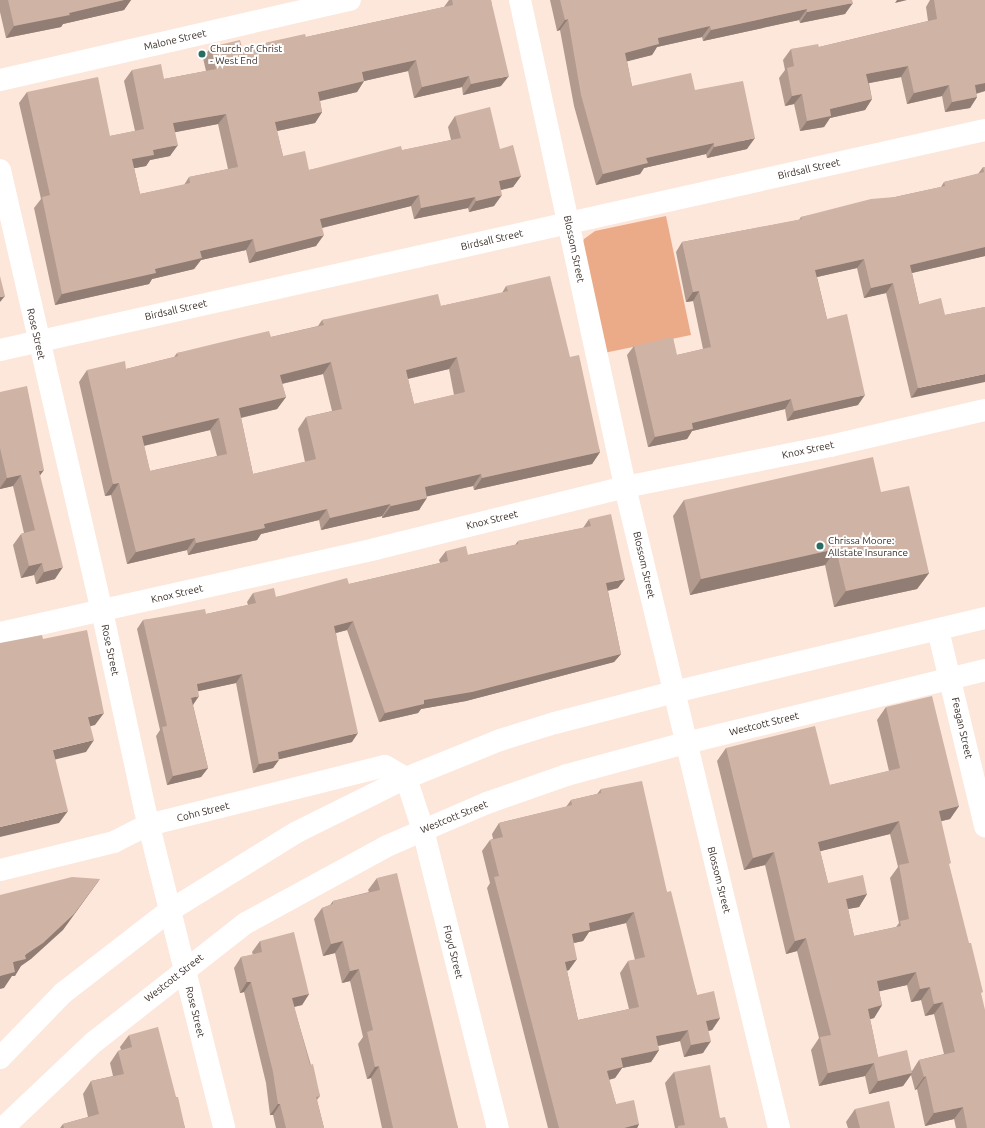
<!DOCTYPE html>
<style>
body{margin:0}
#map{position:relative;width:985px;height:1128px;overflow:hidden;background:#fde6da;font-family:Ubuntu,sans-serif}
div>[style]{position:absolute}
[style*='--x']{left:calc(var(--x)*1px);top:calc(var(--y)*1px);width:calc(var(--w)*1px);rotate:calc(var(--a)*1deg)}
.green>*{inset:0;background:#ebab89}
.minor>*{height:22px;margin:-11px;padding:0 11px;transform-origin:11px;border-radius:11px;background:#fff}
.major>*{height:22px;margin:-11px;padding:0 11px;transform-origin:11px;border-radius:11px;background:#fff}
.wall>*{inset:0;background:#b29a8e}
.shaded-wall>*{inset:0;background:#917d74}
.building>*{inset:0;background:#cfb3a5}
.dots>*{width:11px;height:11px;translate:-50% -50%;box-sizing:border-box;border:2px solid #fff;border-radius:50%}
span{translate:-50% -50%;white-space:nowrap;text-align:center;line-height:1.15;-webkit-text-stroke:4px #fff;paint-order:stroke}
.street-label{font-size:10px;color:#392e28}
.poi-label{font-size:10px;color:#392e28}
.left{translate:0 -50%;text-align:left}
</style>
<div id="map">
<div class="green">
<i style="clip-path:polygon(666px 216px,691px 335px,604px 353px,582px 244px,584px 239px,595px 231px)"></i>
</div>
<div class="minor">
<i style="--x:520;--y:0;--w:498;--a:77.8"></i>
<i style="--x:625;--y:487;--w:659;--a:76.49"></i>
<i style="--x:0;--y:80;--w:359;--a:-12.9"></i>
<i style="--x:0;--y:170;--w:453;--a:77"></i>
<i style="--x:102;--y:611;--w:204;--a:77.8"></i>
<i style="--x:145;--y:810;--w:328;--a:76"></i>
<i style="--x:0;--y:350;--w:1009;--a:-12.59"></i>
<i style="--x:938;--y:630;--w:202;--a:76.5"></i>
<i style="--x:0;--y:633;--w:384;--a:-12.6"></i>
<i style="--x:375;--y:549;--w:258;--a:-13.9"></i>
<i style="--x:625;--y:487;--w:209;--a:-11.3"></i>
<i style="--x:830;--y:446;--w:159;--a:-13.1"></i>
<i style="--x:0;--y:870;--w:117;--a:-13.8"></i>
<i style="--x:114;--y:842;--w:38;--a:-27"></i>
<i style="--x:148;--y:825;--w:244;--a:-14"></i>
<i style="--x:385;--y:766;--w:24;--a:30"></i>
<i style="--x:406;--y:778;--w:55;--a:71.9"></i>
<i style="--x:423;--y:830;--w:307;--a:75.9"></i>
</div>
<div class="major">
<i style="--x:0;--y:1058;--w:91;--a:-45.9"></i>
<i style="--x:63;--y:993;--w:134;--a:-37.7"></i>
<i style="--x:169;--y:911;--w:150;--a:-31.7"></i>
<i style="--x:297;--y:832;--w:122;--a:-26.4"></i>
<i style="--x:406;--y:778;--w:101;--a:-22"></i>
<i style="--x:500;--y:740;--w:58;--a:-17.2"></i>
<i style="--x:555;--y:723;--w:123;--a:-14.6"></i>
<i style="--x:674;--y:692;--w:320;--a:-13.4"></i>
<i style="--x:3;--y:1128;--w:125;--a:-43.4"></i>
<i style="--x:94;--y:1042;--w:193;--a:-38.1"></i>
<i style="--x:246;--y:923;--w:161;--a:-28.6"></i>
<i style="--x:387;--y:846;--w:109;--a:-23.3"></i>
<i style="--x:487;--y:803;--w:85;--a:-19.3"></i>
<i style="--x:567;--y:775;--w:123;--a:-15.1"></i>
<i style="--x:686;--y:743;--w:308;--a:-13.7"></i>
</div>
<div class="wall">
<i style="clip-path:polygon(0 0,131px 0,124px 10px,63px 24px,61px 27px,6px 38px,0 12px)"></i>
<i style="clip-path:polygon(evenodd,449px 0,491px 0,501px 86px,463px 95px,462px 87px,414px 98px,408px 71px,364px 81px,357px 92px,320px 101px,322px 112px,315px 123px,277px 131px,283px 156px,309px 170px,451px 140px,448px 127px,455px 116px,500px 149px,521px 176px,513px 187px,501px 190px,494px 206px,469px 212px,468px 208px,414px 219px,411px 206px,322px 228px,316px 246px,249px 263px,246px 250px,201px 260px,194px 269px,152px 279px,149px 284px,55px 305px,34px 208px,41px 199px,19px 103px,27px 92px,110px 136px,135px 131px,124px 81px,132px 70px,164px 79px,206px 71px,203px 58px,211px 47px,242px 48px,306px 37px,444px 7px,449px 0,218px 124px,228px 169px,189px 177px,184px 185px,140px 194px,134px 168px,146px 166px,150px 160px,170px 156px,175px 132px,218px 124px)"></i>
<i style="clip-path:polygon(550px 0,852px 0,845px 14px,800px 23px,799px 20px,703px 41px,702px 37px,657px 47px,652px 55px,627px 61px,632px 86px,695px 90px,747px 149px,707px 158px,706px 154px,644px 168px,640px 174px,596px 185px,574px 106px,560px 30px,557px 31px)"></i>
<i style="clip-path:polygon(930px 0,985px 0,985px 91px,976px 94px,977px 97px,970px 108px,945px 112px,942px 96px,907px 104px,901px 77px,869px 83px,872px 99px,865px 110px,830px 118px,824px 127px,800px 131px,794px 104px,785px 106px,779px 78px,785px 70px,783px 60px,791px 49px,819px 47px,928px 21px,926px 7px)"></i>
<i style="clip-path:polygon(983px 167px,985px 167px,985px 256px,912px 273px,919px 304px,945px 315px,985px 307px,911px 398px,886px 293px,864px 298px,857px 268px,817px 277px,827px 319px,858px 405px,787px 421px,785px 409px,692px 431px,687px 439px,648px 447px,627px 355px,634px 346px,677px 355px,703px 349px,693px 301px,686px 302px,676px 252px,682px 242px,799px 220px,801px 217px,895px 197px,941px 187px,944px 182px,978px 174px)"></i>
<i style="clip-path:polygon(evenodd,506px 286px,570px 357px,600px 452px,592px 464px,474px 490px,473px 486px,427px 496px,419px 510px,382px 518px,382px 516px,321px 530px,319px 520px,261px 534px,257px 540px,188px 555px,187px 550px,127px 564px,111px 495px,105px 496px,79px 382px,87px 370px,126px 369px,174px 357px,177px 353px,271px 337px,318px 326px,322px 320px,441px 306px,502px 293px,506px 286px,449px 369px,454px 395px,414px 404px,408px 379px,449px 369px,506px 286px,323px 374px,332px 411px,306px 417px,298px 429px,305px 462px,253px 474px,241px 418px,277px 409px,286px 397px,282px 384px,323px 374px,506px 286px,210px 430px,217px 456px,150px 471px,144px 446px,210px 430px)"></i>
<i style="clip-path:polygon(0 392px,40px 476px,55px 579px,36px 584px,34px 575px,21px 578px,13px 545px,21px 534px,24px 533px,13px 486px,0 489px)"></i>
<i style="clip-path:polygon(881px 492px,929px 573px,917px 589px,834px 607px,825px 565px,690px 595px,673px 516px,684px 500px)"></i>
<i style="clip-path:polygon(589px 519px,618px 588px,608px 591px,621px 654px,614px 662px,466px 701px,421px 709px,418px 713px,379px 722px,347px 630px,336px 633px,352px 742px,279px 759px,273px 768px,253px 773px,236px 683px,198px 691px,193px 705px,208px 768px,201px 777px,167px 785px,156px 736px,160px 730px,137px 629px,143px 620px,206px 614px,248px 605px,247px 602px,253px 593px,276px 597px,349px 584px,440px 563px,439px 560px,446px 551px,468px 555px,515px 545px,518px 541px,583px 528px)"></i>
<i style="clip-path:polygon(evenodd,886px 707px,959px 806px,950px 819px,941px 821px,949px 866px,981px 995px,985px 1128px,956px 1128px,954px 1119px,925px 1126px,917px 1089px,915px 1090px,911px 1075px,903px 1086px,869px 1094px,865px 1076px,819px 1086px,811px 1050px,819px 1038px,797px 951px,786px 954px,765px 865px,744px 870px,717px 761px,726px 748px,830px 785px,889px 771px,877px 720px,886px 707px,890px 834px,898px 867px,890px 878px,899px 923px,896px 927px,854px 936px,848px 909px,859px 907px,867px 894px,828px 883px,820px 851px,890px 834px,886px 707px,907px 985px,911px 1002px,921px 1000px,925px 1016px,934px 1014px,944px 1054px,919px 1060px,912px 1071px,878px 1057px,870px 1019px,874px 1018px,882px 1005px,879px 991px,907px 985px)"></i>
<i style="clip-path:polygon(evenodd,601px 789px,667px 892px,697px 995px,720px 1018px,712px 1030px,708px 1031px,703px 1053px,684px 1057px,680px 1041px,658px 1046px,659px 1050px,651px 1062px,622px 1068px,615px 1078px,609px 1080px,616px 1104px,639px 1124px,637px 1128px,548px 1128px,487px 888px,490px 883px,482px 851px,490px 840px,493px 839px,492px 834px,499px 823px,566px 807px,571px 800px,597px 794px,601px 789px,626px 923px,635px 960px,628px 961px,620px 973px,629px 1009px,578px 1020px,567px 971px,569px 970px,574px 943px,583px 941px,589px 932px,626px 923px)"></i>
<i style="clip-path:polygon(377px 878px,458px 1128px,382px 1128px,371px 1078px,367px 1079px,358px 1044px,363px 1037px,350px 981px,342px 983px,335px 953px,323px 956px,314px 919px,322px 908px,330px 905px,333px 901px,369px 892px,368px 890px)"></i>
<i style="clip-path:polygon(260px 941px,309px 994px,302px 1005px,294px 1007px,320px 1096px,317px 1100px,324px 1128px,276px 1128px,273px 1115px,270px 1115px,266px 1083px,244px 992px,240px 993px,234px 968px,241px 957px,253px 955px,252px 952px)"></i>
<i style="clip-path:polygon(129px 1035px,176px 1097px,185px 1128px,60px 1128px,63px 1124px,88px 1117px,83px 1094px,91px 1081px,113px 1076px,110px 1063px,118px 1051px,121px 1050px,120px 1047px)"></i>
<i style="clip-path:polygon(674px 1072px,720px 1118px,728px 1128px,675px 1128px,665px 1083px)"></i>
<i style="clip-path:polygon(855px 1109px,895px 1128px,848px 1128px,846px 1122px)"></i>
</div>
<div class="shaded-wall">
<i style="clip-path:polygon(124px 0,131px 0,124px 10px,63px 24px,61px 27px,6px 38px,14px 26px)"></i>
<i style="clip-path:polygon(897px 0,907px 0,895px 3px)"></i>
<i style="clip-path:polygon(853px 3px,845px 14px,800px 23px,807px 12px)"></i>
<i style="clip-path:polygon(807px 9px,799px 20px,703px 41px,711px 30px)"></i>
<i style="clip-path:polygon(568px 19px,560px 30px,557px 31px,565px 20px)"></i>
<i style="clip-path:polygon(710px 26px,702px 37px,657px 47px,652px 55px,617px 64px,625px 53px,658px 38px)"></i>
<i style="clip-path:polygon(416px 60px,408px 71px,355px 83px,362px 72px)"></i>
<i style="clip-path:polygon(908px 66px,901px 77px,859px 85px,866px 74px)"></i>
<i style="clip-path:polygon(469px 76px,462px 87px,414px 98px,422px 87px)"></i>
<i style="clip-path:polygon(509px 76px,501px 86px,463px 95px,471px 84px)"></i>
<i style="clip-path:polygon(364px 81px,357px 92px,310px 103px,318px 92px)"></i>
<i style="clip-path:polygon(985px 83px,985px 91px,967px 96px,975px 85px)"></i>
<i style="clip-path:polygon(949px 85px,942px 96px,907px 104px,914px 93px)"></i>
<i style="clip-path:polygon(802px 94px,794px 104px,785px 106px,792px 96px)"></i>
<i style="clip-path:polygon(977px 97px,970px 108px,945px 112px,952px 102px)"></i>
<i style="clip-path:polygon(872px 99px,865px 110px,830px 118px,824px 127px,800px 131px,807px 121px,830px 109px)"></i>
<i style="clip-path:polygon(322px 112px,315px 123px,267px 133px,275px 122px)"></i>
<i style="clip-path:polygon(226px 114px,218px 124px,166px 134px,173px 123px)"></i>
<i style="clip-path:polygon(755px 138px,747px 149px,707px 158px,714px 147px)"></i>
<i style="clip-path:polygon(714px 143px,706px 154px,644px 168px,640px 174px,596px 185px,603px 174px,646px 158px)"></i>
<i style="clip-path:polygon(178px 145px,170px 156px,150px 160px,146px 166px,125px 170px,132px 159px,153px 150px)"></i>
<i style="clip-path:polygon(521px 176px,513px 187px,491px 192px,499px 181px)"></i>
<i style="clip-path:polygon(419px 195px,411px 206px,313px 230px,320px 219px)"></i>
<i style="clip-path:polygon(502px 195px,494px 206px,469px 212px,476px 201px)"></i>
<i style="clip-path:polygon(475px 197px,468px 208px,414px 219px,421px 208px)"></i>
<i style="clip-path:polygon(324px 235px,316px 246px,249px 263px,256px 252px)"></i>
<i style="clip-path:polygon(253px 239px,246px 250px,201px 260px,194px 269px,152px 279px,149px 284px,55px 305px,62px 294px,155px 269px,200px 251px)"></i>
<i style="clip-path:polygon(985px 247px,985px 256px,903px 275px,910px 265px)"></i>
<i style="clip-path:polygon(864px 259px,857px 268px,808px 279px,815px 270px)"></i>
<i style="clip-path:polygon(893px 283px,886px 293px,864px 298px,871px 288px)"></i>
<i style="clip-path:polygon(699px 291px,693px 301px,686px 302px,693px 292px)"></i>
<i style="clip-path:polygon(5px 296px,0 302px,0 297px)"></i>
<i style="clip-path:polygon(457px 357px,449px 369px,398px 381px,406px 370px)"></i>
<i style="clip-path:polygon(331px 362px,323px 374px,272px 386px,280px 375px)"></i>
<i style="clip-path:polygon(985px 374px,985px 382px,911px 398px,918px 388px)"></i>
<i style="clip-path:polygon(865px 395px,858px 405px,787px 421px,794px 411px)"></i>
<i style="clip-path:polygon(286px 397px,277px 409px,231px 420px,239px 408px)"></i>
<i style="clip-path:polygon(791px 399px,785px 409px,692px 431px,687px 439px,648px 447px,655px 437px,692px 423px)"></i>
<i style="clip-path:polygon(219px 418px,210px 430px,134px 448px,142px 436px)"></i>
<i style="clip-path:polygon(600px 452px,592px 464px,474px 490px,482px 478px)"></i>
<i style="clip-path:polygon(44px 470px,36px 481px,39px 471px)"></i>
<i style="clip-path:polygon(481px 474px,473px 486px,416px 499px,425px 487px)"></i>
<i style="clip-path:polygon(21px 475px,13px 486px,0 489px,0 488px,7px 478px)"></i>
<i style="clip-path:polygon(119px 483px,111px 495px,105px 496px,113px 484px)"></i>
<i style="clip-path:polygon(427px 498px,419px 510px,382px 518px,391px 506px)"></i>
<i style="clip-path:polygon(390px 504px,382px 516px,321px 530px,330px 518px)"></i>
<i style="clip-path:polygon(327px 509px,319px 520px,261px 534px,257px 540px,188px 555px,196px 543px,264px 524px)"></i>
<i style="clip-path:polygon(195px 538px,187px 550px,127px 564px,136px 552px)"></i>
<i style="clip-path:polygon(836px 549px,825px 565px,690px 595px,701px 579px)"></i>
<i style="clip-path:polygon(42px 563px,34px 575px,21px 578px,29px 566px)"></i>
<i style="clip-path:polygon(63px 567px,55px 579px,36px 584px,44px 572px)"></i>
<i style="clip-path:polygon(929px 573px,917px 589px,834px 607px,846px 591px)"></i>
<i style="clip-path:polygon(625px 579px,618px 588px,600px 592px,606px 583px)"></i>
<i style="clip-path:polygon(353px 621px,347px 630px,328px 635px,334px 626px)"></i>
<i style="clip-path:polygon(621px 654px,614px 662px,466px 701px,421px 709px,418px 713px,379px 722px,385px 713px,424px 700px)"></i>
<i style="clip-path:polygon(242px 674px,236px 683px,190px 693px,197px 684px)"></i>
<i style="clip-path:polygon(199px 696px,193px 705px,191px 698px)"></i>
<i style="clip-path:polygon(104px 713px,95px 725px,80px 729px,88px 717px)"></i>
<i style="clip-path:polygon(358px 733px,352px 742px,272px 761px,278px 752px)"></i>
<i style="clip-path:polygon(94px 740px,86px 752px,45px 762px,53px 750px)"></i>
<i style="clip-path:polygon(279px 760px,273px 768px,253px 773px,259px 764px)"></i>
<i style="clip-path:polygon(208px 768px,201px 777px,167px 785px,173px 776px)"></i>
<i style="clip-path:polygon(959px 806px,950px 819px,930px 824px,939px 811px)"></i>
<i style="clip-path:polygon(68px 811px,59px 823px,0 837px,0 827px)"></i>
<i style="clip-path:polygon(899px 821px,890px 834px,809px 854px,818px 842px)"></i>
<i style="clip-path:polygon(774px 852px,765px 865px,744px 870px,753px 858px)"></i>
<i style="clip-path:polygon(100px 879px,63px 930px,31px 959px,21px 966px,15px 976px,12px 976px,4px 988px,0 989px,0 976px,13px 962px,25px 955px)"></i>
<i style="clip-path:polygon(867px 894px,859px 907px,837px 911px,846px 899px)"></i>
<i style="clip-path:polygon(634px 912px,626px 923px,589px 932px,583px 941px,564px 945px,572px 934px,589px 923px)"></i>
<i style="clip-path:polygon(806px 938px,797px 951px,786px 954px,795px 941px)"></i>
<i style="clip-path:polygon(343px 941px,335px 953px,323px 956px,331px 944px)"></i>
<i style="clip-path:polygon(577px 959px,569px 970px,557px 973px,565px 962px)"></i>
<i style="clip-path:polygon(359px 969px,350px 981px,342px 983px,350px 971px)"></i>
<i style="clip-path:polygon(916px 972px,907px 985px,868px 994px,877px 981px)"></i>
<i style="clip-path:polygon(247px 982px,251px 982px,244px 992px,240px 993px)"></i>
<i style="clip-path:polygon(930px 987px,921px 1000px,911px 1002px,920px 989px)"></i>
<i style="clip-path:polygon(309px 994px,302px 1005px,284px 1009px,292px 998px)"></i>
<i style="clip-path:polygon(943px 1002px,934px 1014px,925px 1016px,934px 1004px)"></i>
<i style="clip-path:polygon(882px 1005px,874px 1018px,859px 1022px,868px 1009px)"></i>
<i style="clip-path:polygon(720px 1018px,712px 1030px,699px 1033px,706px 1021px)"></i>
<i style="clip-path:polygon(688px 1030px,680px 1041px,648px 1048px,656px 1036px)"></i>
<i style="clip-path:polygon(711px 1041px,703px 1053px,684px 1057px,691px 1045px)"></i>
<i style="clip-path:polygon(659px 1050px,651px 1062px,622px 1068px,615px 1078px,599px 1082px,607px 1071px,621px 1058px)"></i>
<i style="clip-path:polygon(874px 1063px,865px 1076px,819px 1086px,828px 1073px)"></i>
<i style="clip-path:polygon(379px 1066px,371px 1078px,367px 1079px,375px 1067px)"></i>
<i style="clip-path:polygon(912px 1073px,903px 1086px,869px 1094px,878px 1081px)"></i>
<i style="clip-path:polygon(926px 1076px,917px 1089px,915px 1090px,924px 1077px)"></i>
<i style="clip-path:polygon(278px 1104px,280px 1104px,273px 1115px,270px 1115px)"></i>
<i style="clip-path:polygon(963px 1107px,954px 1119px,925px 1126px,934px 1113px)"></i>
<i style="clip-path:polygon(639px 1124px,637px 1128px,624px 1128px)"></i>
</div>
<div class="building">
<i style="clip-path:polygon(8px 0,124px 0,69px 13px,70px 15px,14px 26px)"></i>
<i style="clip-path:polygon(evenodd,452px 0,491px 0,509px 76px,471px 84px,469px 76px,422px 87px,416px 60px,362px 72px,364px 81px,318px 92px,322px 112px,275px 122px,283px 156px,305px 151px,309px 170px,401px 146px,402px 150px,461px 138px,455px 116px,490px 107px,500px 149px,513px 145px,521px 176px,499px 181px,502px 195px,476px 201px,475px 197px,421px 208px,419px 195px,320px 219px,324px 235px,256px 252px,253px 239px,200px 251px,202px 258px,155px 269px,156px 273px,62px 294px,42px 197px,50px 195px,27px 92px,98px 77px,110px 136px,144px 129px,132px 70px,161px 64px,164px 79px,216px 69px,211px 47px,240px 40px,242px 48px,305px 34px,306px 37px,453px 5px,452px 0,226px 114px,238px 167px,189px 177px,190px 183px,140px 194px,132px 159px,154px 155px,153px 150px,178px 145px,173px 123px,226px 114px)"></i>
<i style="clip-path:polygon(560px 0,852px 0,853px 3px,807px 12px,807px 9px,711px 30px,710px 26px,658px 38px,659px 44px,625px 53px,632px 86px,691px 73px,695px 90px,743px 81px,755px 138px,714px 147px,714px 143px,646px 158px,648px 163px,603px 174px,581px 95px,568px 19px,565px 20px)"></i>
<i style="clip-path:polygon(934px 0,985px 0,985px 83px,975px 85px,977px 97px,952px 102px,949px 85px,914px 93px,908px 66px,866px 74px,872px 99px,830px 109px,831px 116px,807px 121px,802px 94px,792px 96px,787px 68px,794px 66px,791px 49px,818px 44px,819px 47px,937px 19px)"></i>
<i style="clip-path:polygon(983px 167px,985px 167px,985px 247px,910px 265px,919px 304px,941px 298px,945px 315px,985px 307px,985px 374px,918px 388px,893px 283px,871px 288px,864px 259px,815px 270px,827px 319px,847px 314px,865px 395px,794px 411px,791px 399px,692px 423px,693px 429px,655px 437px,634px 346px,673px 337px,677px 355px,711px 347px,699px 291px,693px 292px,682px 242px,802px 219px,801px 217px,871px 199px,895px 197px,945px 186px,944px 182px,984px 172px)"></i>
<i style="clip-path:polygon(0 276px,5px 296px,0 297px)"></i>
<i style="clip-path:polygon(evenodd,550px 276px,570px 357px,579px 355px,600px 452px,482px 478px,481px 474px,425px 487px,427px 498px,391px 506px,390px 504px,330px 518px,327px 509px,264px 524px,265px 528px,196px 543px,195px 538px,136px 552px,119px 483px,113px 484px,87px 370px,125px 361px,126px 369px,178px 356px,177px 353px,218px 343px,269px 331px,271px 337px,324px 325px,322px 320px,438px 294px,441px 306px,508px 291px,506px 286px,550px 276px,457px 357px,465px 392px,414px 404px,406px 370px,457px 357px,550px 276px,331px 362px,342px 409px,306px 417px,316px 459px,253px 474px,239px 408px,286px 397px,280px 375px,331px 362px,550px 276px,219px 418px,227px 454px,150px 471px,142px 436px,219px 418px)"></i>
<i style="clip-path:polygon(27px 386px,44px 470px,39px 471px,63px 567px,44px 572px,42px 563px,29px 566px,21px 534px,35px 530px,21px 475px,7px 478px,0 448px,0 392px)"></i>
<i style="clip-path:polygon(873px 457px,881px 492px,909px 486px,929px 573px,846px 591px,836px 549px,701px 579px,684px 500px)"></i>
<i style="clip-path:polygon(611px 514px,625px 579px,606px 583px,621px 654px,472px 692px,424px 700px,424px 704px,385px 713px,353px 621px,334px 626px,358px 733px,278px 752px,279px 760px,259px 764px,242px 674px,197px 684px,199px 696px,191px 698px,208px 768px,173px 776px,162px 727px,167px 726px,143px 620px,205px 609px,206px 614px,256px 603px,253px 593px,274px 588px,276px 597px,347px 578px,349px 584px,448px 561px,446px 551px,466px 546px,468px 555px,518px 544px,518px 541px,591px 526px,589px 519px)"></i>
<i style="clip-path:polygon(87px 630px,104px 713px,88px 717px,94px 740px,53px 750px,68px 811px,0 827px,0 643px,42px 635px,43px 639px)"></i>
<i style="clip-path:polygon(evenodd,932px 696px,959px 806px,939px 811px,951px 863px,949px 864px,969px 943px,971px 943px,983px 992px,981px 993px,985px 1010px,985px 1128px,967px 1128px,963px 1107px,934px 1113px,926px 1076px,924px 1077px,919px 1060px,955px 1052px,943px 1002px,934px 1004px,930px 987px,920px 989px,916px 972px,877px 981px,882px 1005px,868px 1009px,878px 1057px,907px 1050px,912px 1073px,878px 1081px,874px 1063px,828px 1073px,820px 1037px,831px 1035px,806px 938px,795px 941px,774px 852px,753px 858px,726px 748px,815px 726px,830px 785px,900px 768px,886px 707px,932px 696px,899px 821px,909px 863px,899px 865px,909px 919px,900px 921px,901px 926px,854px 936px,846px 899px,867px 894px,863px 875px,828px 883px,818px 842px,899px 821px)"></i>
<i style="clip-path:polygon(evenodd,642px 781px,667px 892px,671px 891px,697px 995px,714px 991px,720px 1018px,706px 1021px,711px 1041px,691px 1045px,688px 1030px,656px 1036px,659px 1050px,621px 1058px,623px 1067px,607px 1071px,616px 1104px,634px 1100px,639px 1124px,624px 1128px,559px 1128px,494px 877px,499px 876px,490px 840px,503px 837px,499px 823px,572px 805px,571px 800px,601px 793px,601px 789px,642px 781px,634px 912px,645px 957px,628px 961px,639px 1007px,578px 1020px,565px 962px,577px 959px,572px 934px,590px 930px,589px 923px,634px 912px)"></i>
<i style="clip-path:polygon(397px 873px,458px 1128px,393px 1128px,379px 1066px,375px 1067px,367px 1032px,373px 1030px,359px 969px,350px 971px,343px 941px,331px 944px,322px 908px,333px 904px,333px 901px,380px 890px,377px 878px)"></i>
<i style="clip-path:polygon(72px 877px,100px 879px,74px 914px,43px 943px,25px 955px,26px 959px,13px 962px,15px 972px,0 976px,0 895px)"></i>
<i style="clip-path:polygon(294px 932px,309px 994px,292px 998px,310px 1065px,313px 1064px,320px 1096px,316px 1097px,324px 1128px,286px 1128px,280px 1104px,278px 1104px,273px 1072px,251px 982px,247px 982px,241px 957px,262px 952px,260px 941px)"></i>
<i style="clip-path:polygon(158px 1027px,176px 1097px,178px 1097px,185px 1128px,64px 1128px,63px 1124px,99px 1114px,91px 1081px,124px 1074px,118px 1051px,132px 1047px,129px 1035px)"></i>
<i style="clip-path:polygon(710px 1065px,720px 1118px,725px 1117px,728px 1128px,678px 1128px,678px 1126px,685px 1125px,674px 1072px)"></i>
<i style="clip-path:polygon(889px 1101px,895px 1128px,860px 1128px,855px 1109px)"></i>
</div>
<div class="dots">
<i style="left:202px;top:54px;background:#276d61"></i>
<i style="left:820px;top:546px;background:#276d61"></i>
</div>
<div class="street-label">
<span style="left:175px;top:40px;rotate:-13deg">Malone Street</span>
<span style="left:809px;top:169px;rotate:-13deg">Birdsall Street</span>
<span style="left:492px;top:240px;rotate:-13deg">Birdsall Street</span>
<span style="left:574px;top:249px;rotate:78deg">Blossom Street</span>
<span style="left:176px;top:310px;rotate:-13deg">Birdsall Street</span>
<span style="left:36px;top:334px;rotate:77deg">Rose Street</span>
<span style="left:808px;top:450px;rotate:-12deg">Knox Street</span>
<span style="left:492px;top:520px;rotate:-14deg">Knox Street</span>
<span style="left:644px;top:565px;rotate:77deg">Blossom Street</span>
<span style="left:177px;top:594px;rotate:-13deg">Knox Street</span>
<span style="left:110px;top:650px;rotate:78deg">Rose Street</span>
<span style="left:764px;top:724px;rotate:-14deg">Westcott Street</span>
<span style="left:962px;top:728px;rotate:77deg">Feagan Street</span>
<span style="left:203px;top:812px;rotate:-14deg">Cohn Street</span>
<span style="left:454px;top:817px;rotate:-22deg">Westcott Street</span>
<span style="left:719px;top:880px;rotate:76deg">Blossom Street</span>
<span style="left:453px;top:952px;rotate:76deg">Floyd Street</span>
<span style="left:174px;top:978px;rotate:-38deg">Westcott Street</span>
<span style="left:195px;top:1012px;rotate:76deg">Rose Street</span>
</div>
<div class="poi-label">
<span class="left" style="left:210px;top:54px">Church of Christ<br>- West End</span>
<span class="left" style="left:828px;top:546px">Chrissa Moore:<br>Allstate Insurance</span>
</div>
</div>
